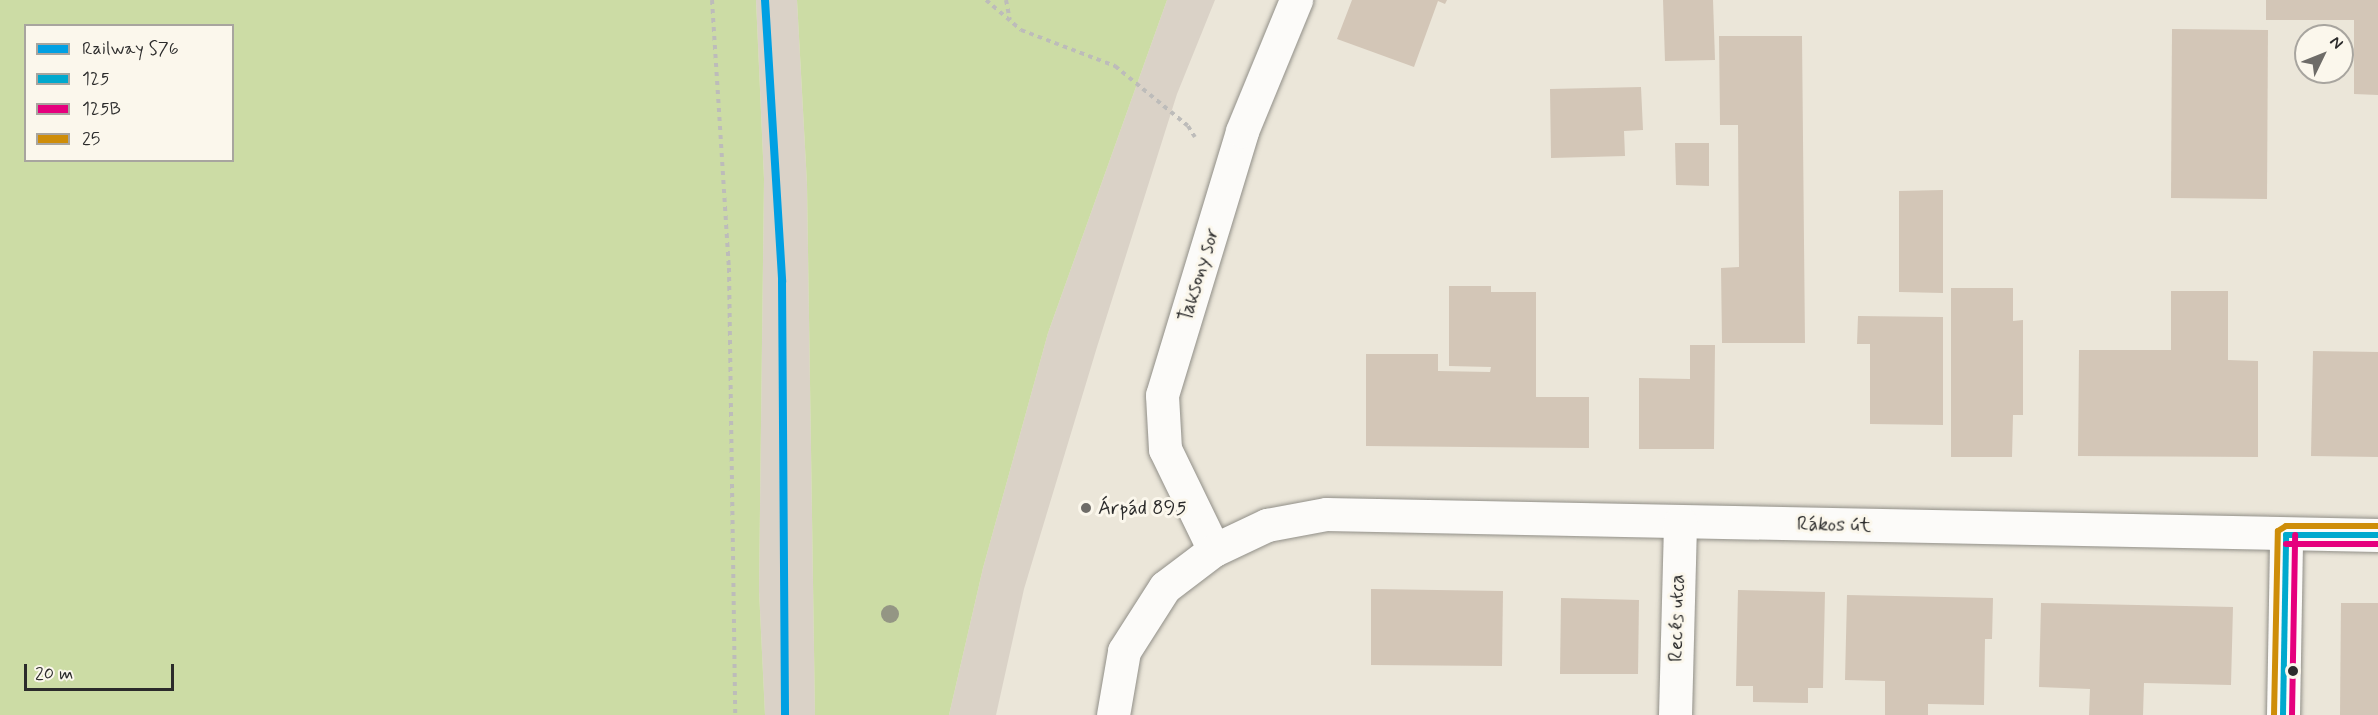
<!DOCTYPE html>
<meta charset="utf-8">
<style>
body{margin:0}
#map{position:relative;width:2378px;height:715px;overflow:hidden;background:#ebe6d9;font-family:Mynerve,sans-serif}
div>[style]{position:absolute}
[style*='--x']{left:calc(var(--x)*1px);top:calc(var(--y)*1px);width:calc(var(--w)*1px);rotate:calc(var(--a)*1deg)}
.industrial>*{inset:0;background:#dad2c7}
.green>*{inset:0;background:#ccdca5}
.building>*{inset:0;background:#d3c6b7}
.path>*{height:4px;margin-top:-2px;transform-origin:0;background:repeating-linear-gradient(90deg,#bdbcba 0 4.5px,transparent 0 9px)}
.roads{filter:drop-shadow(0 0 2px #918f88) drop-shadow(0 0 2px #918f88)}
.minor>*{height:33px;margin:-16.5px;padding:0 16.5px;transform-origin:16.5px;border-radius:16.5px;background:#fcfbf9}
.bus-1>*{height:6px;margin:-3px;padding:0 3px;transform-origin:3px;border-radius:3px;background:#00a9ce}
.bus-2>*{height:6px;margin:-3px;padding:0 3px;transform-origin:3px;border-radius:3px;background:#e5007d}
.bus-3>*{height:6px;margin:-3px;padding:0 3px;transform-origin:3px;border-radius:3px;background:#ce8d09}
.rail-1>*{height:8px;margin:-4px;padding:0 4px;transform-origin:4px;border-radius:4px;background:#00a0e3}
.trees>*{width:18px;height:18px;margin:-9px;border-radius:50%;background:#949684}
.dots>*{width:16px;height:16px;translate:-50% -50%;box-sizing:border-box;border:3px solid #fbf7ec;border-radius:50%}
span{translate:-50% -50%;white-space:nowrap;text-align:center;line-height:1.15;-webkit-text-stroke:6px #fbf7ec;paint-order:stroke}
.street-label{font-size:20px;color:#2b2b2b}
.poi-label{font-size:20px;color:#2b2b2b}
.left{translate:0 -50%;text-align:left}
.legend{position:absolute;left:24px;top:24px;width:210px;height:138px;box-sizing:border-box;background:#fbf7ec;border:2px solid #a8a59f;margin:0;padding:8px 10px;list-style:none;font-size:18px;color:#2b2b2b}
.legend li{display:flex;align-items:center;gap:12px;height:30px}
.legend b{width:30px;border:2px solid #a8a59f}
.north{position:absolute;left:2294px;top:24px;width:60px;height:60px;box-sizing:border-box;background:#fbf7ec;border:2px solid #a8a59f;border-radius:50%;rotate:47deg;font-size:16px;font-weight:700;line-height:24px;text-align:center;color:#2b2b2b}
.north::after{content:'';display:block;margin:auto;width:21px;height:27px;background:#6e6c68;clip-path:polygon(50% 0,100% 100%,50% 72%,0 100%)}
.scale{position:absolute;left:24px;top:664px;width:150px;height:27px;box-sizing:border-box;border:3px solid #2b2b2b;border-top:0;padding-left:8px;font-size:18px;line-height:21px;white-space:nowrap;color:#2b2b2b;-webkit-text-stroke:4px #fbf7ec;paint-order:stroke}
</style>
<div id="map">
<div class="industrial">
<i style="clip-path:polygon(756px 0,797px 0,807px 184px,815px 715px,765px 715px,759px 590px,764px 179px)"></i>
<i style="clip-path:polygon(1167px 0,1215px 0,1177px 94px,1097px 347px,1024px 589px,996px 715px,949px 715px,983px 568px,1048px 333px)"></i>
</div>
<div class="green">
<i style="clip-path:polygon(evenodd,0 0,756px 0,764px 179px,759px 590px,765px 715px,0 715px,0 0,26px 26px,232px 26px,232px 160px,26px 160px,26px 26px)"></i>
<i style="clip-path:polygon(797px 0,1167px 0,1048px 333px,983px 568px,949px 715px,815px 715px,807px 184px)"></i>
</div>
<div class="building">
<i style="clip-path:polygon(1352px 0,1447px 0,1445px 4px,1438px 1px,1414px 67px,1337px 39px)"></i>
<i style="clip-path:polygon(1663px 0,1713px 0,1715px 60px,1665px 61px)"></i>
<i style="clip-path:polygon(2266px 0,2378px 0,2378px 95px,2354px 94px,2354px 20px,2266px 20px)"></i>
<i style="clip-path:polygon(2172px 29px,2268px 30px,2267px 199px,2171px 198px)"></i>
<i style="clip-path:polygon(1719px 36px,1802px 36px,1805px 343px,1722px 343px,1721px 268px,1739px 267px,1738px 125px,1720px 125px)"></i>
<i style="clip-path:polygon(1641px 87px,1643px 130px,1624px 131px,1625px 156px,1551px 158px,1550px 89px)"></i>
<i style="clip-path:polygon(1675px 143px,1709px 143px,1709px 186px,1676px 185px)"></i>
<i style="clip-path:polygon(1943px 190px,1943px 293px,1899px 292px,1899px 191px)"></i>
<i style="clip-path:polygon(1449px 286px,1491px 286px,1491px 292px,1536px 292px,1536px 397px,1589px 397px,1589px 448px,1366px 446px,1366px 354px,1438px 354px,1438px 371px,1490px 372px,1491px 367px,1449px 366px)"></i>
<i style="clip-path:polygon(1951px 288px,2013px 288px,2013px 321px,2023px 320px,2023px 415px,2013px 415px,2012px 457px,1951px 457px)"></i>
<i style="clip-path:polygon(2171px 291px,2228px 291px,2228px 360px,2258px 361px,2258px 457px,2078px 456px,2079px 350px,2171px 350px)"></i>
<i style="clip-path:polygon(1858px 316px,1943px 317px,1943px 425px,1870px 424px,1870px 344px,1857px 344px)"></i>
<i style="clip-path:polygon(1690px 345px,1715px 345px,1714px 449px,1639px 449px,1639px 378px,1690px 379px)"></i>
<i style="clip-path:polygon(2313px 351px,2378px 352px,2378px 457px,2311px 456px)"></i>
<i style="clip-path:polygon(1371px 589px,1503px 591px,1502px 666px,1371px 665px)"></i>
<i style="clip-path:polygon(1738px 590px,1825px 592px,1823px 688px,1808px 688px,1808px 703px,1753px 702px,1753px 686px,1736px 686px)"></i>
<i style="clip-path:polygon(1847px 595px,1993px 598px,1992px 639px,1985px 639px,1984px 705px,1928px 704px,1928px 715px,1885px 715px,1885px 681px,1845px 680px)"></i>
<i style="clip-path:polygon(1561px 598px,1639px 600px,1638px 674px,1560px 674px)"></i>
<i style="clip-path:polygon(2041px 603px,2233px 607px,2231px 685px,2144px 683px,2143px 715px,2089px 715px,2090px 689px,2039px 687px)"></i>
<i style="clip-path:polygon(2341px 603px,2378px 603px,2378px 715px,2340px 715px)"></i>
</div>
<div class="path">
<i style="--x:712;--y:0;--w:269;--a:86.4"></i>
<i style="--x:729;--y:268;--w:447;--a:89.2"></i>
<i style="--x:986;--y:0;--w:46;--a:40.6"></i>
<i style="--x:1021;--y:30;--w:101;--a:21"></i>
<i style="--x:1115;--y:66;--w:94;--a:39.4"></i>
<i style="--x:1188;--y:126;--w:13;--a:58"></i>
<i style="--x:1006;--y:0;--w:20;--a:79"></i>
</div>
<div class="roads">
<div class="minor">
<i style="--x:1214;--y:550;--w:112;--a:-115.9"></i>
<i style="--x:1165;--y:449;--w:54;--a:-93.2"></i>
<i style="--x:1162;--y:395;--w:276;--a:-73.1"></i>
<i style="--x:1242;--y:131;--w:142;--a:-67.6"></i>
<i style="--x:1113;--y:715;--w:65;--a:-80.2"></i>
<i style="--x:1124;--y:651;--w:76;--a:-57.4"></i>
<i style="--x:1165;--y:587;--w:61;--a:-37.1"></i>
<i style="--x:1214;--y:550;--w:59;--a:-25.3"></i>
<i style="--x:1267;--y:525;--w:60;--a:-10.6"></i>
<i style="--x:1326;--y:514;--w:1052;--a:1.14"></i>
<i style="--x:1675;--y:715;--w:193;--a:-88.5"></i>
<i style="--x:2283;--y:715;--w:180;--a:-89"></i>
</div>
</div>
<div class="bus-1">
<i style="--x:2286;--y:535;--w:92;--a:0"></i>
<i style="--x:2283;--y:715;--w:180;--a:-89"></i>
</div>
<div class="bus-2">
<i style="--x:2286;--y:544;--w:92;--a:0"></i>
<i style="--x:2292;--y:715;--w:180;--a:-89"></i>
</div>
<div class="bus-3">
<i style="--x:2274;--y:715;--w:184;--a:-88.8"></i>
<i style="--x:2278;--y:531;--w:9;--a:-32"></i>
<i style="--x:2286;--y:526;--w:92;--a:0"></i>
</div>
<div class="rail-1">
<i style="--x:765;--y:0;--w:282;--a:86.5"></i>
<i style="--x:782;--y:281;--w:434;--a:89.6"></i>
</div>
<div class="trees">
<i style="left:890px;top:614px"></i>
</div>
<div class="dots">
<i style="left:1086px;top:508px;background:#6e6c68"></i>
<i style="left:2293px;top:671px;background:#2b2b2b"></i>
</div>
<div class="street-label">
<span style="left:1199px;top:275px;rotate:-73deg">Taksony sor</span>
<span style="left:1834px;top:525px;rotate:1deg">Rákos út</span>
<span style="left:1677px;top:618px;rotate:-89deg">Recés utca</span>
</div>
<div class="poi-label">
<span class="left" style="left:1098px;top:508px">Árpád 895</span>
</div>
<ul class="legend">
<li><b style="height:8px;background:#00a0e3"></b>Railway S76</li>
<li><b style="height:8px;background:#00a9ce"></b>125</li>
<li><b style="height:8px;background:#e5007d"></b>125B</li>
<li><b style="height:8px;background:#ce8d09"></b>25</li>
</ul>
<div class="north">N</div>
<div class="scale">20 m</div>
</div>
